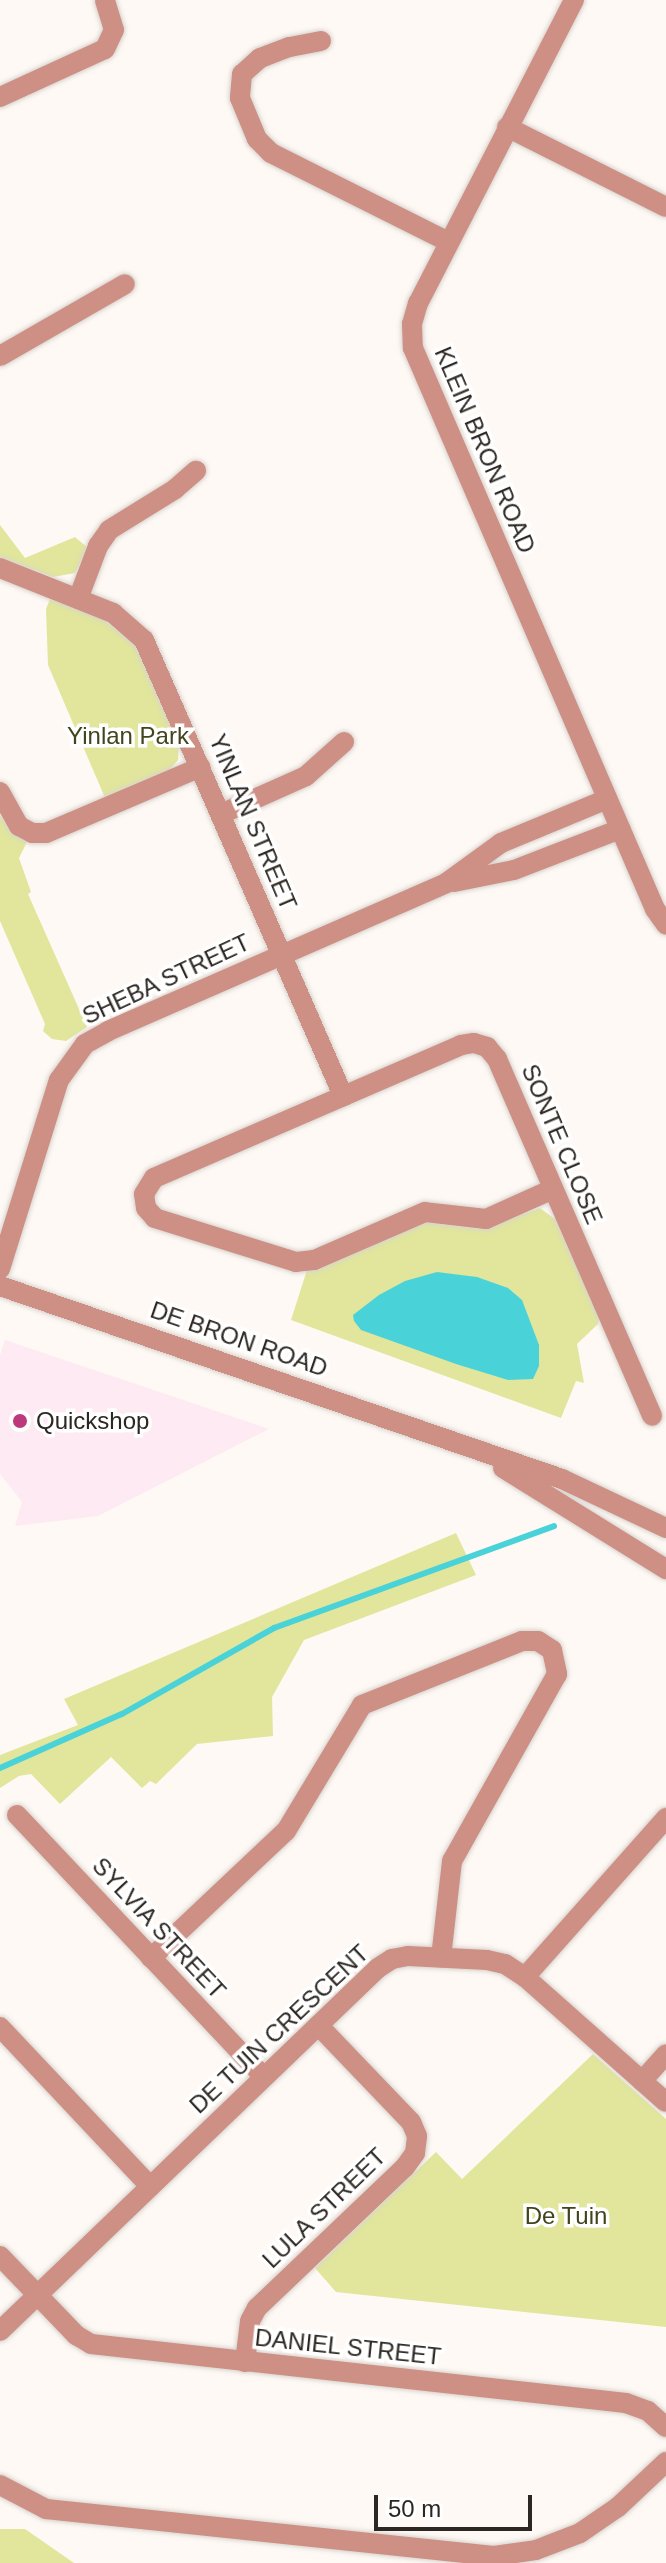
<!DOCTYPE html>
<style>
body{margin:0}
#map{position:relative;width:666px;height:2563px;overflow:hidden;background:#fef9f4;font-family:Helvetica,sans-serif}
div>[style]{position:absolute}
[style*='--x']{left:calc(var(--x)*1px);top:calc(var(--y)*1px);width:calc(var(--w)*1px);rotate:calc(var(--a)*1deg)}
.commercial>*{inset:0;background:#feeaf2}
.green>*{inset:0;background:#e1e69c}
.water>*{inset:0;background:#4ad2d9}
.stream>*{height:6px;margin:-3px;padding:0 3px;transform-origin:3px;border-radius:3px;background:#4ad2d9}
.roads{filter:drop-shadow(0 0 2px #d8d3ce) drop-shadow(0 0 2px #d8d3ce)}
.minor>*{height:20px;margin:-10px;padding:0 10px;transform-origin:10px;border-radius:10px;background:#ce8f85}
.tertiary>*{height:20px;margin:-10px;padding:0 10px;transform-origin:10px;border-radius:10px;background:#ce8f85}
.dots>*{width:22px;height:22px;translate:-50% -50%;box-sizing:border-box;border:4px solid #fff;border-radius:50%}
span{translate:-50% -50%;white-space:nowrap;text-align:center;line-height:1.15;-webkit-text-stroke:7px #fff;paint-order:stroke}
.street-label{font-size:24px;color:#2c2722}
.park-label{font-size:24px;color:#42441d}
.poi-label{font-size:24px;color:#2c2722}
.left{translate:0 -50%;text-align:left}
.scale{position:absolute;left:374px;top:2495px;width:158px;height:36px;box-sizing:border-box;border:4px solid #2c2722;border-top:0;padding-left:10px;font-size:24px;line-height:28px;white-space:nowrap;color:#2c2722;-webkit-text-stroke:6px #fff;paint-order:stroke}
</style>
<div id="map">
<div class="commercial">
<i style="clip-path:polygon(5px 1340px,269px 1429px,98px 1516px,15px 1526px,22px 1502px,0 1474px,0 1355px)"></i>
</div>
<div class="green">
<i style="clip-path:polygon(0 525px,25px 558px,75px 537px,88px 548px,75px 573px,53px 577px,0 557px)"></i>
<i style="clip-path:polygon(50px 599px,104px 620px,135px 645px,179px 742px,178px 760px,167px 773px,106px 800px,48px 665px,46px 609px)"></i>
<i style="clip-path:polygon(0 815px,11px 832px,27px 842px,19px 858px,31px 892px,28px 894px,87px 1027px,66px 1041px,52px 1039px,43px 1031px,45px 1024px,0 921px)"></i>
<i style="clip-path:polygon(540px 1208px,556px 1220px,599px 1318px,598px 1324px,577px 1344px,584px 1383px,576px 1381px,561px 1418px,291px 1320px,307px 1270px,422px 1222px,480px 1229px)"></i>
<i style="clip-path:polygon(456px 1533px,476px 1575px,304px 1640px,272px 1697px,273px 1736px,197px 1744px,156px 1784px,150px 1781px,142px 1788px,111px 1757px,60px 1804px,31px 1774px,19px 1776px,0 1788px,0 1755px,78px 1725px,64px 1699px)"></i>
<i style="clip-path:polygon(593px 2054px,666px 2119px,666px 2327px,336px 2292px,315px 2268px,436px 2152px,462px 2179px)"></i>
<i style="clip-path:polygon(0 2529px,25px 2529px,74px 2563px,0 2563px)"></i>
</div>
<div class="water">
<i style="clip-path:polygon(437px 1272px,477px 1277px,508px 1288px,522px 1300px,539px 1345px,539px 1366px,533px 1379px,508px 1380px,456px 1364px,361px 1330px,354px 1321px,353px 1315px,379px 1295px,405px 1281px)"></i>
</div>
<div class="stream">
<i style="--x:0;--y:1768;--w:133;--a:-23.9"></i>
<i style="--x:122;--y:1714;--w:175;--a:-29.5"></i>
<i style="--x:274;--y:1628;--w:298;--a:-20"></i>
</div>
<div class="roads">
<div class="minor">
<i style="--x:574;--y:0;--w:341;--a:117.2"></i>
<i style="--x:418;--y:303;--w:22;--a:106"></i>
<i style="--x:412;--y:324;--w:24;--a:88"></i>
<i style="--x:413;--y:348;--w:611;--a:66.67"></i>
<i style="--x:655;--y:909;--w:19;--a:55"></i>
<i style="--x:321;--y:41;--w:33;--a:169"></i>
<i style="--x:289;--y:47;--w:31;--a:159"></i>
<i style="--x:260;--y:58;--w:24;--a:138"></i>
<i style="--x:242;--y:74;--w:24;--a:95"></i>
<i style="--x:240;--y:98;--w:44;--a:67.5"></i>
<i style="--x:257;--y:139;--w:20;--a:45"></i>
<i style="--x:271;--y:153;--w:199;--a:26.6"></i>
<i style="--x:0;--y:97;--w:115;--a:-24.6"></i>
<i style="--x:105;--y:49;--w:21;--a:-65"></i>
<i style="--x:114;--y:30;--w:31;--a:-107"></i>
<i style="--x:507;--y:127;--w:178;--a:26.7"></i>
<i style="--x:0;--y:356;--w:144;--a:-29.9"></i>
<i style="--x:0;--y:568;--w:122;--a:21.7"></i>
<i style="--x:113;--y:613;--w:41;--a:41.1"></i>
<i style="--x:144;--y:640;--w:498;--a:66.4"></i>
<i style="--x:78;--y:599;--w:57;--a:-69.3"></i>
<i style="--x:98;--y:546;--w:19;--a:-55"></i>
<i style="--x:109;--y:530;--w:78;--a:-31.8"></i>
<i style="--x:175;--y:489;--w:28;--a:-41"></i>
<i style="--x:0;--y:792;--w:39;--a:61"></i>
<i style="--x:19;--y:826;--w:15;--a:28"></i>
<i style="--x:32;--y:833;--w:14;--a:0"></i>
<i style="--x:46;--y:833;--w:168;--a:-23.1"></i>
<i style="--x:221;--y:814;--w:93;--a:-24.1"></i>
<i style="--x:306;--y:776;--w:51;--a:-41.8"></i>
<i style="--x:454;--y:882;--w:61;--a:-11.3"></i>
<i style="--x:514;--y:870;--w:114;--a:-21.1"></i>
<i style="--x:553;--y:1189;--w:73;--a:155.9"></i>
<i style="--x:486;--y:1219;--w:61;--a:-173.5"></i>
<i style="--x:425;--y:1212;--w:121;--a:156.6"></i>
<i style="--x:314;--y:1260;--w:18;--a:174"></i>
<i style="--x:296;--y:1262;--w:148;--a:-162.7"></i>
<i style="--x:155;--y:1218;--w:13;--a:-132"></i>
<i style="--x:146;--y:1208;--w:14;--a:-98"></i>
<i style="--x:144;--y:1194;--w:19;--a:-58"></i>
<i style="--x:154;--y:1178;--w:335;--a:-23.4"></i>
<i style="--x:461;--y:1045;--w:13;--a:-9"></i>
<i style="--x:474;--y:1043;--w:14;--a:17"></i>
<i style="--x:487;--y:1047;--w:16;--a:50"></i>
<i style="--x:497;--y:1059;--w:389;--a:66.5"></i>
<i style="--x:0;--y:1269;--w:198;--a:-72.7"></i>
<i style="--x:59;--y:1080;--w:44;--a:-54.2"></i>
<i style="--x:85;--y:1044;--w:26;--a:-29"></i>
<i style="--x:108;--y:1031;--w:369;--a:-23.6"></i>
<i style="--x:446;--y:883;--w:68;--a:-36"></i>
<i style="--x:501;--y:843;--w:115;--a:-22.5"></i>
<i style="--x:17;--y:1815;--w:360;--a:46.7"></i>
<i style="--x:151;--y:1958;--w:185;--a:-43.3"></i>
<i style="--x:286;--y:1831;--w:147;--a:-58.9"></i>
<i style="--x:362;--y:1705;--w:172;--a:-21.8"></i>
<i style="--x:522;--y:1641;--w:16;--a:0"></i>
<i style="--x:538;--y:1641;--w:17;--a:33"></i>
<i style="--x:552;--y:1650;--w:25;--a:78"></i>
<i style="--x:557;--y:1674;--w:214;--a:119.3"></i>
<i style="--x:452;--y:1861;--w:97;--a:96.5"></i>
<i style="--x:525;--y:1977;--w:213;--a:-48.4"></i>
<i style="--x:0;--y:2027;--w:219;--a:46.7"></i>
<i style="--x:642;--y:2081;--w:36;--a:-48"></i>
<i style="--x:0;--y:2256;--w:110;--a:46.1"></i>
<i style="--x:76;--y:2335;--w:17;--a:31"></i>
<i style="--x:91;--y:2344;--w:538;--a:6.29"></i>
<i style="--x:626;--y:2403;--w:23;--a:20"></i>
<i style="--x:648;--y:2411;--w:24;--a:42"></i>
<i style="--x:0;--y:2331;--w:524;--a:-43.84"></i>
<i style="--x:378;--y:1968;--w:17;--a:-33"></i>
<i style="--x:392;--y:1959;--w:16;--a:-11"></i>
<i style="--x:408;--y:1956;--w:79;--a:2.9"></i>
<i style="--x:487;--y:1960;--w:18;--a:13"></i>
<i style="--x:505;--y:1964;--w:24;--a:33"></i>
<i style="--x:525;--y:1977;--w:188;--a:41.6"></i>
<i style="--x:245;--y:2362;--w:41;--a:-83"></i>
<i style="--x:250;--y:2321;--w:15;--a:-62"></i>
<i style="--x:257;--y:2308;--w:204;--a:-43.6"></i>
<i style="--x:405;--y:2167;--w:17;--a:-54"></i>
<i style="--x:415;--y:2153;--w:17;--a:-83"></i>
<i style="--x:417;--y:2136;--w:15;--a:-113"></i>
<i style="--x:411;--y:2122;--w:134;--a:-133.8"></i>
<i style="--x:0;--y:2485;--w:52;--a:27.6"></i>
<i style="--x:46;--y:2509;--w:450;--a:6"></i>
<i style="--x:494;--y:2556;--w:42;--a:-8.1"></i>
<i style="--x:536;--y:2550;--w:47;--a:-21.1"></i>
<i style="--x:580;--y:2533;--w:46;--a:-34.4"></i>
<i style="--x:618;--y:2507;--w:66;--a:-43.2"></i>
</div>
<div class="tertiary">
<i style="--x:0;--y:1286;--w:594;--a:18.95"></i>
<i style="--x:562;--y:1479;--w:115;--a:25.2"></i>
<i style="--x:503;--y:1468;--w:192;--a:31.8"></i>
</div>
</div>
<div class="dots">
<i style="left:20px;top:1421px;background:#bd397d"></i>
</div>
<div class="street-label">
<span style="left:485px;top:450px;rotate:67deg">KLEIN BRON ROAD</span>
<span style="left:253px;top:822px;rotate:67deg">YINLAN STREET</span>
<span style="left:166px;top:979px;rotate:-25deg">SHEBA STREET</span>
<span style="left:562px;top:1144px;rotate:67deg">SONTE CLOSE</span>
<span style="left:239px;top:1339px;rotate:19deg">DE BRON ROAD</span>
<span style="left:159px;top:1928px;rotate:47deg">SYLVIA STREET</span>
<span style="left:279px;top:2029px;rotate:-43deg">DE TUIN CRESCENT</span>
<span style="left:324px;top:2208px;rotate:-44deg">LULA STREET</span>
<span style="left:348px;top:2347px;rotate:6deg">DANIEL STREET</span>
</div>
<div class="park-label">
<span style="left:128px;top:736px">Yinlan Park</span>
<span style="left:566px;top:2216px">De Tuin</span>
</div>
<div class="poi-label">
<span class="left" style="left:36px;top:1421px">Quickshop</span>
</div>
<div class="scale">50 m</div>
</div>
